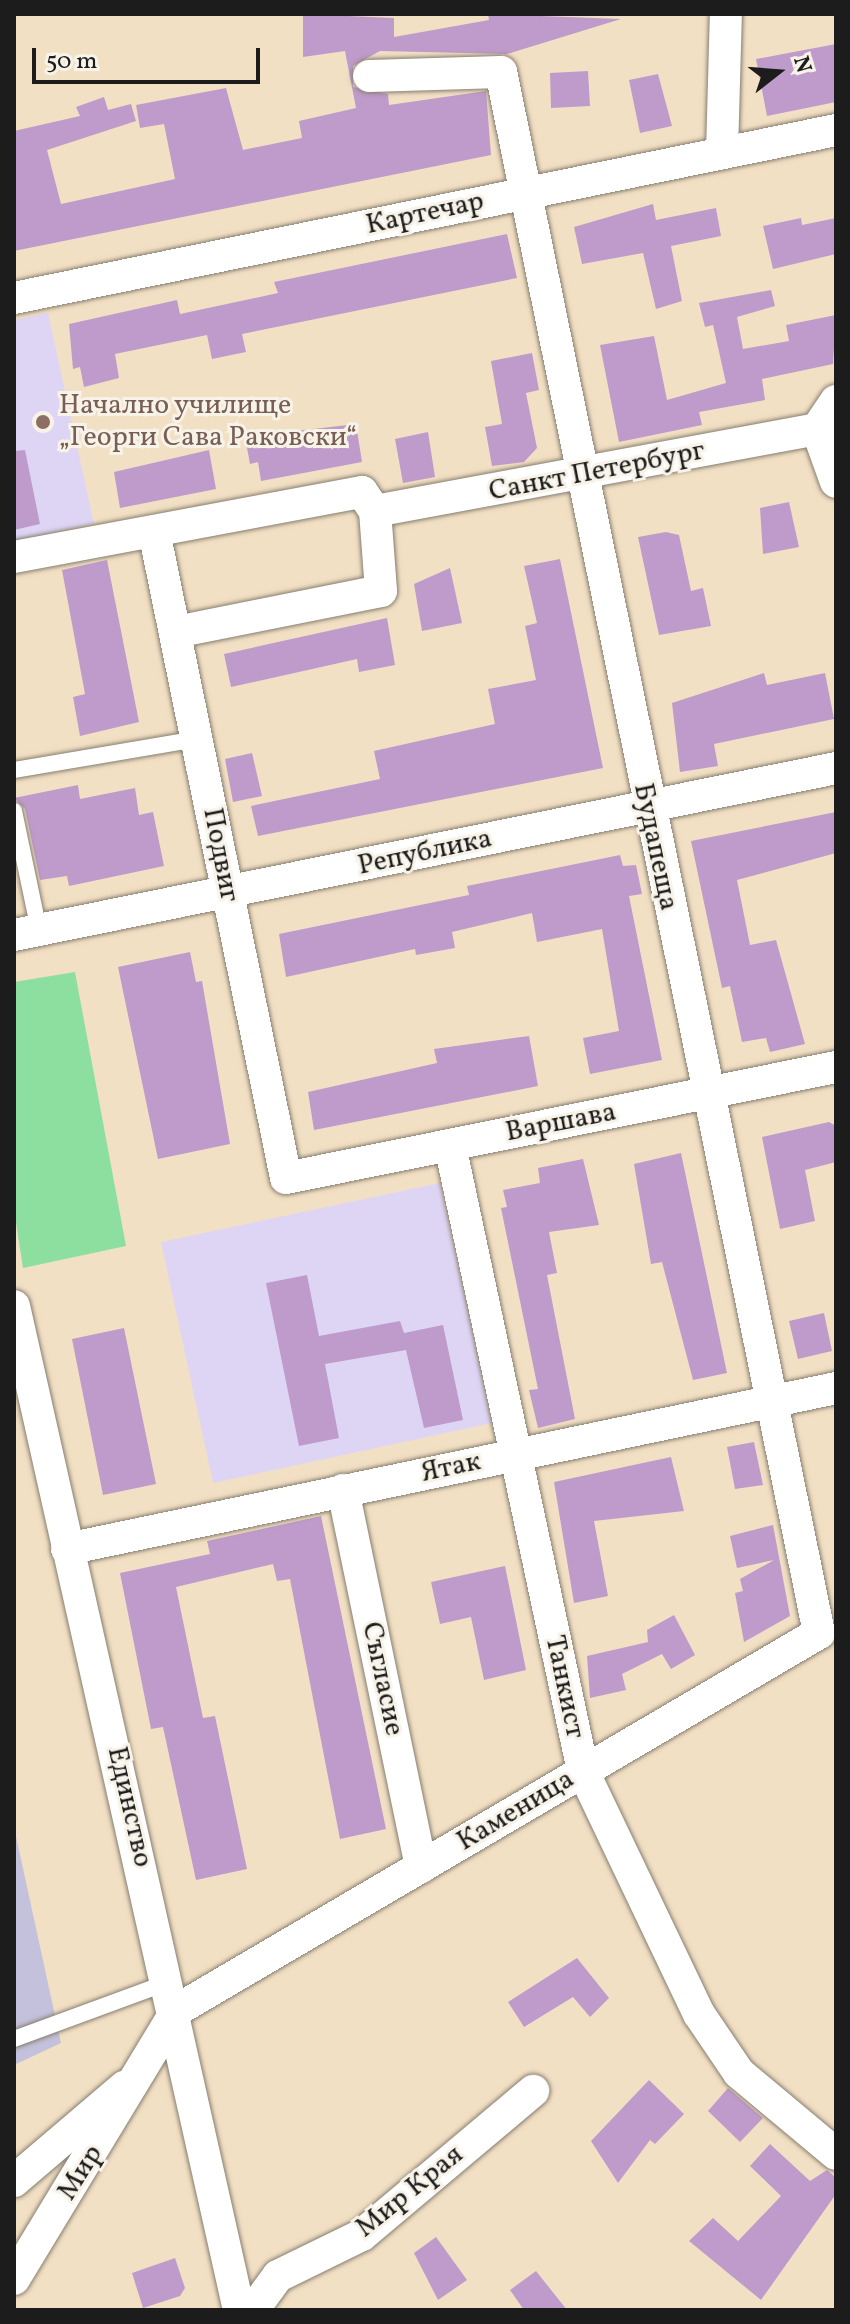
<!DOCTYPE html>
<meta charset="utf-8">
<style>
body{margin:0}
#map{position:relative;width:850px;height:2324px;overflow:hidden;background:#f2e0c4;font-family:Vollkorn,serif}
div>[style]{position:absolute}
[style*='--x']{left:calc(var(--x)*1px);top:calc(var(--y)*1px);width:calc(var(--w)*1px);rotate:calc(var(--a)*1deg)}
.built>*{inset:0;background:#ded5f5}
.industrial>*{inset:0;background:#c3c1db}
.green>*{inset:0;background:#8ddf9f}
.building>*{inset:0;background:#bf9bcb}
.roads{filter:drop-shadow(0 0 2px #877e70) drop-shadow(0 0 2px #877e70)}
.service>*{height:16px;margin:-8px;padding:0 8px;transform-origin:8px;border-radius:8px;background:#fff}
.minor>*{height:32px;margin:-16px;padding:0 16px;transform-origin:16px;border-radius:16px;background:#fff}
.dots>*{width:22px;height:22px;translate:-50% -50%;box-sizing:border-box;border:4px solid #f7f3e8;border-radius:50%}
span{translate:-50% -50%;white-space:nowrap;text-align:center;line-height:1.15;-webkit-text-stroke:6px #f7f3e8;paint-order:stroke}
.street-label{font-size:28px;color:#1c1c1c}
.education-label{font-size:28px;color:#785e54}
.left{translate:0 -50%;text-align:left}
.frame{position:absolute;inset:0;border:16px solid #1c1c1c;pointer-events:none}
.north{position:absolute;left:738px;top:32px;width:80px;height:80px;-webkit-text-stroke:6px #f7f3e8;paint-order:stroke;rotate:73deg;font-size:22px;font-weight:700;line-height:32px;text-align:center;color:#1c1c1c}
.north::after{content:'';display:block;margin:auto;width:28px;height:36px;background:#1c1c1c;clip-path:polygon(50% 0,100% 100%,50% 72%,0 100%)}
.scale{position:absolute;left:32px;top:48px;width:228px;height:36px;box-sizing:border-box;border:4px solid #1c1c1c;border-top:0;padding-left:10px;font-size:24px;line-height:28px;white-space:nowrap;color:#1c1c1c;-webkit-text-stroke:6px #f7f3e8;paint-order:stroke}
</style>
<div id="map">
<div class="built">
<i style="clip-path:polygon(48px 313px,94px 524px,14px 541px,14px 320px)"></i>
<i style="clip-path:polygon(440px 1183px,492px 1423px,213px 1483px,161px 1242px)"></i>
</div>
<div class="industrial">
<i style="clip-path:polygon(14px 1827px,61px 2043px,14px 2065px)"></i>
</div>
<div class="green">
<i style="clip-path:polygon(75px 972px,126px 1246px,23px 1268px,14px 1210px,14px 982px)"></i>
</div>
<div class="building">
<i style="clip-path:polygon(303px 14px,394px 18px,394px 37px,489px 20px,488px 14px,621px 19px,507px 54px,380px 51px,353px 66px,353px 87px,388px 94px,389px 105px,486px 91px,491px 155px,14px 251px,14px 131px,80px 116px,76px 107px,104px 97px,108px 110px,131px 104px,136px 121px,47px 150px,61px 204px,175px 179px,164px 124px,140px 128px,136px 105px,226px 88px,243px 150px,302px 138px,299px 121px,356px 108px,345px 51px,303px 57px)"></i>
<i style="clip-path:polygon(836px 44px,836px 102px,767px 116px,756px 59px)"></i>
<i style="clip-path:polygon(588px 71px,590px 106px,551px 108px,550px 73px)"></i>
<i style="clip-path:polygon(658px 74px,672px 126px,640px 133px,629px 80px)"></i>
<i style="clip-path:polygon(653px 204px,656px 220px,716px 208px,721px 236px,671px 246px,682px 301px,656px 309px,643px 253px,582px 264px,574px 227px)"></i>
<i style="clip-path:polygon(801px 218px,802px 225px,836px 218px,836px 254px,773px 269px,763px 226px)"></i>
<i style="clip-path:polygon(507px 234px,517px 278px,242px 334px,246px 352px,212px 359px,207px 335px,115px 354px,119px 378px,84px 387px,80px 367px,73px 369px,69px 324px,177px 300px,180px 314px,278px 293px,274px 282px)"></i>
<i style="clip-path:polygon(771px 290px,775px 306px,737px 317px,743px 349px,789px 341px,786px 325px,836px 315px,833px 364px,762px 379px,765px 400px,699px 412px,702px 425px,619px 442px,600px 345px,654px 336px,667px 400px,726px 383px,713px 325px,705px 327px,699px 303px)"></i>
<i style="clip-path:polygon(532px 353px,539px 390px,526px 393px,537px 448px,524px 462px,492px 466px,485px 427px,502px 424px,491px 361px)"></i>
<i style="clip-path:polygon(356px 424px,362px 462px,261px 481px,258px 462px,250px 464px,245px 437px)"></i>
<i style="clip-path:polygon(428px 432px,435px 477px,403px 483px,395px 439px)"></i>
<i style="clip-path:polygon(25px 450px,40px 524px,14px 530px,14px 451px)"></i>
<i style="clip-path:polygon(209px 450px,216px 489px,120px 508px,114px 472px)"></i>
<i style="clip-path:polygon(789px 502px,799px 547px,763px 554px,760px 508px)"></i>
<i style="clip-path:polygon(666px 532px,679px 535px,691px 591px,703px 588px,711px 626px,659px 635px,638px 537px)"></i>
<i style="clip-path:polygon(560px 559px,603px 768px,258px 836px,251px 806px,380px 779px,374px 751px,495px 724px,488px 689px,536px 680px,525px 626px,537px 623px,524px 566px)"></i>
<i style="clip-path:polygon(107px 560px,139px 722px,80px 736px,73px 697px,85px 694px,62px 570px)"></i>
<i style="clip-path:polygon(450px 568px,462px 623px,422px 631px,414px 584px)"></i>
<i style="clip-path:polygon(387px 618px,395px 665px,359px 672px,357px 659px,231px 687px,224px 654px)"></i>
<i style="clip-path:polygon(764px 673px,767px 685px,825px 673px,834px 719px,714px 744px,718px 766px,680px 772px,672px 703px)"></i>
<i style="clip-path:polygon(252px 753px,262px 796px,233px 802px,225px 759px)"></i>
<i style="clip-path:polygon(78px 785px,80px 799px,135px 788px,139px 815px,153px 812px,164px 866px,69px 886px,67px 876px,40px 880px,25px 809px,14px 798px)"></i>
<i style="clip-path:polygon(836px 812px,836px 853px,737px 880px,750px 945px,776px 940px,805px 1044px,770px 1052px,766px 1038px,742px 1042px,730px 986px,722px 988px,691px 841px)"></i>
<i style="clip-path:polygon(620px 855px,623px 866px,636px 865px,642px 894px,629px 896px,662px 1060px,590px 1074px,583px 1038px,619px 1031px,602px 929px,537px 942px,532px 913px,452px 932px,455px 948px,416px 955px,415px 949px,286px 977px,279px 934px,469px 895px,467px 886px)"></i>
<i style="clip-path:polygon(190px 952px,196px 982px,202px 981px,230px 1144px,158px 1159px,118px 967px)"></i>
<i style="clip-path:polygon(529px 1036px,538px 1086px,314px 1130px,308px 1092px,437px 1063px,434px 1049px)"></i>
<i style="clip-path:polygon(829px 1122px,836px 1126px,836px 1162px,805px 1170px,815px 1221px,780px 1229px,762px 1137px)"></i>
<i style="clip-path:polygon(681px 1153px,727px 1373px,693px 1380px,662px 1262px,651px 1264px,634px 1164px)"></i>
<i style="clip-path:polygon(583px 1159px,599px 1225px,549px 1232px,557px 1273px,547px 1275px,575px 1419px,538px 1428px,529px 1390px,538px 1389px,501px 1208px,507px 1207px,503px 1190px,540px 1183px,538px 1168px)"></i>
<i style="clip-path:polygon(307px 1275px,319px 1336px,400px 1321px,404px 1333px,443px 1325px,463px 1420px,424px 1428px,406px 1350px,325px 1364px,339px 1438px,299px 1446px,266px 1283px)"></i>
<i style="clip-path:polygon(824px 1313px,832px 1351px,798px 1359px,789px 1321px)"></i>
<i style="clip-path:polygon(124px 1328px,156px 1484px,103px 1495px,72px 1339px)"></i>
<i style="clip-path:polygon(754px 1442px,763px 1485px,735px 1489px,727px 1447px)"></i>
<i style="clip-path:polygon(671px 1457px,684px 1511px,594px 1521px,608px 1596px,574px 1603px,554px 1482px)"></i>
<i style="clip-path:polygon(321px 1516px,386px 1829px,340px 1839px,290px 1579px,277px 1581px,273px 1564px,176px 1587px,203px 1718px,215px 1716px,247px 1869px,196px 1880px,163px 1727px,151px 1729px,120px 1573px,210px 1554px,207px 1541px)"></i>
<i style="clip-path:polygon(773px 1525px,790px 1616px,744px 1642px,735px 1593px,743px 1591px,740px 1579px,774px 1560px,737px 1568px,730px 1536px)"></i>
<i style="clip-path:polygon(505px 1566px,526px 1670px,484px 1680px,471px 1617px,440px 1624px,431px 1582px)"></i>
<i style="clip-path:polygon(674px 1615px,695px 1655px,671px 1669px,662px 1654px,622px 1674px,626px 1690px,590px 1698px,587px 1656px,648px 1642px,647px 1630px)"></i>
<i style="clip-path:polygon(577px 1958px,609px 1998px,590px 2017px,573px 1997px,524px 2027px,508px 2002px)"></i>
<i style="clip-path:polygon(649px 2080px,684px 2114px,655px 2144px,650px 2140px,618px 2183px,591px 2141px)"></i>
<i style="clip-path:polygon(728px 2088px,763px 2118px,740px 2142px,708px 2111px)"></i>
<i style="clip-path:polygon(770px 2144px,810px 2181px,827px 2170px,836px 2178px,836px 2194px,761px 2300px,689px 2241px,713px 2218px,738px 2241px,781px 2196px,750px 2166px)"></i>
<i style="clip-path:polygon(436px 2237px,467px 2280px,438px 2300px,414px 2253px)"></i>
<i style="clip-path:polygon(175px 2258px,185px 2288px,180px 2296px,143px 2308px,132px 2273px)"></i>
<i style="clip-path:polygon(536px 2271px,567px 2310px,524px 2310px,510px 2290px)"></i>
</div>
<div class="roads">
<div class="service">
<i style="--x:14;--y:770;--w:186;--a:-9.6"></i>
<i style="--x:14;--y:811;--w:123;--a:78.2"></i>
<i style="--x:14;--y:2039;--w:165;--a:-20.2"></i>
</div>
<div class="minor">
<i style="--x:722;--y:153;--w:139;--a:-88.4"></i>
<i style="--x:14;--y:298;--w:839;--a:-11.55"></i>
<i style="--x:817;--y:429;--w:34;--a:-56"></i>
<i style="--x:375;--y:511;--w:450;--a:-10.5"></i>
<i style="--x:817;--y:429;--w:56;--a:70.3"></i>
<i style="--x:154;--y:531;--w:660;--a:78.47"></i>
<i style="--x:286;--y:1178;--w:561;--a:-11.41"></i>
<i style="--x:14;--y:557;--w:354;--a:-10.6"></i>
<i style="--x:362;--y:492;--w:23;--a:56"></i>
<i style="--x:375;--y:511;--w:80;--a:85.7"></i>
<i style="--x:381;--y:591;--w:210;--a:168.7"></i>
<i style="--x:14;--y:935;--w:839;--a:-11.48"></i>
<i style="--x:450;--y:1145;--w:640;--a:78.01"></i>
<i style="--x:583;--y:1771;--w:269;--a:64.5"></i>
<i style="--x:699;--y:2014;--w:71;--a:55.9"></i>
<i style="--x:739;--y:2073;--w:126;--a:39.9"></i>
<i style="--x:14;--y:1306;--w:1029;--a:77.37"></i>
<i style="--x:343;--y:1490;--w:385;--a:78.3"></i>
<i style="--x:67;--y:1549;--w:786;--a:-11.82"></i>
<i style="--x:177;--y:2010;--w:745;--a:-30.42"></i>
<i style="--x:819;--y:1633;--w:1593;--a:-101.51"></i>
<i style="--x:501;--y:72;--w:132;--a:178.3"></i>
<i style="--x:14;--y:2181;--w:145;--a:-40.5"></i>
<i style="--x:14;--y:2279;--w:315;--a:-58.8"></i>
<i style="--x:253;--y:2310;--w:42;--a:-53.7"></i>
<i style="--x:278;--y:2276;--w:93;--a:-26"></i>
<i style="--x:362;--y:2235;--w:224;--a:-40.1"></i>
</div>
</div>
<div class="dots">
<i style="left:43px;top:422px;background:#8d6e63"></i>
</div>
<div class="street-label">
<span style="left:425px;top:214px;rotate:-12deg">Картечар</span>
<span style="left:597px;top:472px;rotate:-11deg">Санкт Петербург</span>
<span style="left:655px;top:847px;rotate:78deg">Будапеща</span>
<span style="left:425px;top:853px;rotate:-12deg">Република</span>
<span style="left:220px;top:855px;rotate:79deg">Подвиг</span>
<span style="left:561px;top:1123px;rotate:-11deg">Варшава</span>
<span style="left:451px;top:1468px;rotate:-12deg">Ятак</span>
<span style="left:382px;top:1679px;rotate:78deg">Съгласие</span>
<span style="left:564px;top:1687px;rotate:78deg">Танкист</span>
<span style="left:129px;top:1807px;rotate:77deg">Единство</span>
<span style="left:516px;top:1811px;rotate:-31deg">Каменица</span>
<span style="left:81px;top:2173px;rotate:-58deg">Мир</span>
<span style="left:410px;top:2192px;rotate:-39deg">Мир Края</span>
</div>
<div class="education-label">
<span class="left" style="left:59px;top:422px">Начално училище<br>„Георги Сава Раковски“</span>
</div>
<div class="frame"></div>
<div class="north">N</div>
<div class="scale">50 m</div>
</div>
